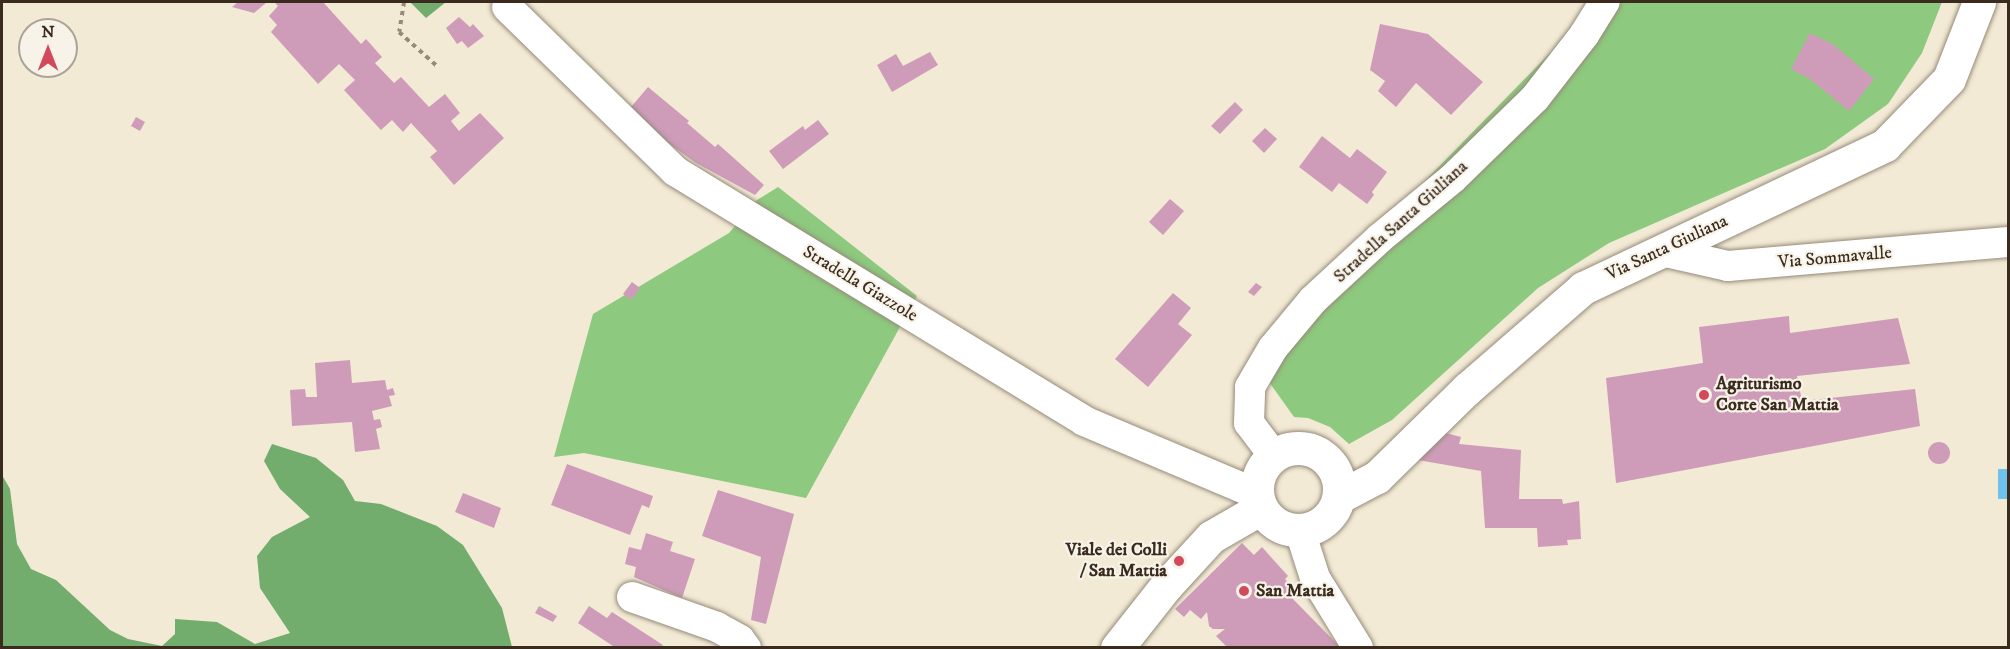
<!DOCTYPE html>
<style>
body{margin:0}
#map{position:relative;width:2010px;height:649px;overflow:hidden;background:#f2ead5;font-family:"IM FELL DW Pica",serif}
div>[style]{position:absolute}
[style*='--x']{left:calc(var(--x)*1px);top:calc(var(--y)*1px);width:calc(var(--w)*1px);rotate:calc(var(--a)*1deg)}
.green>*{inset:0;background:#8dc97e}
.forest>*{inset:0;background:#72ad6d}
.water>*{inset:0;background:#6fc2eb}
.building>*{inset:0;background:#ce9cb9}
.round{border-radius:50%}
.path>*{height:4px;margin-top:-2px;transform-origin:0;background:repeating-linear-gradient(90deg,#968a7a 0 4.5px,transparent 0 9px)}
.roads{filter:drop-shadow(0 0 2px #968a7a) drop-shadow(0 0 2px #968a7a)}
.street>*{height:30px;margin:-15px;padding:0 15px;transform-origin:15px;border-radius:15px;background:#fff}
.secondary>*{height:33px;margin:-16.5px;padding:0 16.5px;transform-origin:16.5px;border-radius:16.5px;background:#fff}
.secondary>.ring{margin:-16.5px;padding:0;box-sizing:content-box;background:none;border:33px solid #fff;border-radius:50%}
.dots>*{width:16px;height:16px;translate:-50% -50%;box-sizing:border-box;border:3px solid #f7f3e8;border-radius:50%}
span{translate:-50% -50%;white-space:nowrap;text-align:center;line-height:1.15;-webkit-text-stroke:4.5px #f7f3e8;paint-order:stroke}
.street-label{font-size:18px;color:#3b2a1e}
.poi-label{font-size:18px;color:#3b2a1e;font-weight:700}
.left{translate:0 -50%;text-align:left}
.right{translate:-100% -50%;text-align:right}
.frame{position:absolute;inset:0;border:3px solid #3b2a1e;pointer-events:none}
.north{position:absolute;left:18px;top:18px;width:60px;height:60px;box-sizing:border-box;background:#f7f3e8;border:2px solid #aca397;border-radius:50%;rotate:0deg;font-size:16px;font-weight:700;line-height:24px;text-align:center;color:#3b2a1e}
.north::after{content:'';display:block;margin:auto;width:21px;height:27px;background:#d1495b;clip-path:polygon(50% 0,100% 100%,50% 72%,0 100%)}
</style>
<div id="map">
<div class="green">
<i style="clip-path:polygon(1591px 2px,1942px 2px,1922px 53px,1888px 104px,1825px 149px,1609px 243px,1538px 288px,1392px 420px,1349px 444px,1330px 427px,1308px 418px,1294px 417px,1252px 358px,1551px 52px)"></i>
<i style="clip-path:polygon(778px 187px,917px 296px,806px 498px,584px 453px,554px 457px,593px 314px,729px 233px,757px 200px)"></i>
</div>
<div class="forest">
<i style="clip-path:polygon(410px 2px,446px 2px,426px 18px)"></i>
<i style="clip-path:polygon(272px 444px,316px 458px,343px 480px,355px 501px,381px 504px,437px 526px,463px 545px,502px 608px,512px 647px,2px 647px,2px 475px,10px 489px,17px 544px,31px 569px,56px 580px,110px 630px,128px 639px,162px 646px,175px 634px,175px 619px,217px 622px,255px 644px,290px 633px,260px 588px,257px 556px,272px 537px,310px 517px,280px 489px,264px 461px)"></i>
</div>
<div class="water">
<i style="clip-path:polygon(1998px 469px,2008px 469px,2008px 499px,1998px 499px)"></i>
</div>
<div class="building">
<i style="clip-path:polygon(238px 2px,267px 2px,254px 13px,232px 7px)"></i>
<i style="clip-path:polygon(274px 2px,323px 2px,361px 44px,366px 39px,382px 57px,375px 63px,394px 83px,401px 77px,429px 107px,445px 94px,460px 113px,451px 121px,459px 131px,480px 113px,504px 138px,454px 185px,430px 157px,437px 151px,411px 123px,403px 132px,392px 120px,381px 130px,379px 128px,344px 90px,355px 80px,339px 64px,318px 84px,271px 32px,277px 25px,269px 16px,278px 6px)"></i>
<i style="clip-path:polygon(459px 17px,470px 27px,473px 24px,484px 36px,468px 48px,462px 41px,457px 44px,446px 28px)"></i>
<i style="clip-path:polygon(1380px 24px,1428px 34px,1483px 82px,1451px 115px,1416px 83px,1396px 107px,1378px 91px,1385px 81px,1370px 70px)"></i>
<i style="clip-path:polygon(1810px 33px,1834px 45px,1874px 79px,1849px 111px,1810px 79px,1791px 69px)"></i>
<i style="clip-path:polygon(930px 52px,938px 65px,892px 92px,877px 65px,896px 54px,903px 66px)"></i>
<i style="clip-path:polygon(648px 87px,689px 121px,687px 123px,715px 147px,718px 144px,764px 185px,755px 195px,696px 163px,626px 113px)"></i>
<i style="clip-path:polygon(1235px 102px,1243px 110px,1220px 134px,1211px 126px)"></i>
<i style="clip-path:polygon(136px 117px,145px 122px,140px 131px,131px 126px)"></i>
<i style="clip-path:polygon(818px 120px,829px 134px,783px 169px,769px 151px,803px 126px,805px 130px)"></i>
<i style="clip-path:polygon(1265px 128px,1277px 139px,1264px 153px,1252px 141px)"></i>
<i style="clip-path:polygon(1322px 136px,1350px 158px,1357px 149px,1387px 172px,1372px 192px,1374px 195px,1367px 204px,1339px 183px,1332px 192px,1299px 167px)"></i>
<i style="clip-path:polygon(1170px 199px,1184px 211px,1163px 235px,1149px 222px)"></i>
<i style="clip-path:polygon(632px 282px,640px 288px,631px 300px,623px 294px)"></i>
<i style="clip-path:polygon(1256px 283px,1262px 287px,1254px 296px,1248px 292px)"></i>
<i style="clip-path:polygon(1173px 293px,1191px 308px,1178px 324px,1192px 335px,1148px 387px,1115px 359px)"></i>
<i style="clip-path:polygon(1789px 316px,1790px 333px,1898px 318px,1910px 364px,1797px 376px,1802px 401px,1915px 389px,1920px 426px,1616px 483px,1606px 378px,1703px 363px,1699px 327px)"></i>
<i style="clip-path:polygon(350px 360px,352px 383px,385px 380px,387px 390px,393px 388px,395px 395px,389px 396px,392px 406px,372px 411px,374px 420px,380px 419px,382px 427px,376px 429px,380px 449px,355px 452px,352px 422px,292px 426px,290px 390px,305px 389px,306px 397px,317px 397px,315px 363px)"></i>
<i style="clip-path:polygon(1438px 431px,1461px 437px,1459px 444px,1521px 450px,1519px 499px,1562px 499px,1563px 504px,1579px 501px,1581px 539px,1567px 540px,1568px 545px,1538px 547px,1537px 528px,1485px 528px,1481px 471px,1418px 460px)"></i>
<i class="round" style="left:1928px;top:442px;width:22px;height:22px"></i>
<i style="clip-path:polygon(567px 464px,653px 496px,649px 508px,642px 505px,630px 535px,551px 505px)"></i>
<i style="clip-path:polygon(718px 490px,794px 514px,766px 624px,751px 620px,761px 557px,702px 536px)"></i>
<i style="clip-path:polygon(463px 493px,501px 508px,494px 528px,455px 512px)"></i>
<i style="clip-path:polygon(646px 533px,673px 542px,670px 551px,695px 559px,682px 598px,634px 577px,636px 567px,625px 564px,629px 547px,641px 550px)"></i>
<i style="clip-path:polygon(1242px 543px,1254px 555px,1262px 547px,1288px 576px,1285px 579px,1297px 592px,1291px 597px,1341px 648px,1228px 648px,1216px 636px,1225px 629px,1213px 629px,1209px 626px,1207px 612px,1201px 619px,1190px 610px,1184px 617px,1175px 609px)"></i>
<i style="clip-path:polygon(539px 606px,557px 616px,553px 622px,535px 613px)"></i>
<i style="clip-path:polygon(589px 606px,607px 618px,612px 612px,663px 645px,661px 648px,616px 648px,578px 623px)"></i>
</div>
<div class="path">
<i style="--x:404;--y:2;--w:30;--a:99"></i>
<i style="--x:399;--y:32;--w:52;--a:41.9"></i>
</div>
<div class="roads">
<div class="street">
<i style="--x:507;--y:7;--w:235;--a:44.3"></i>
<i style="--x:675;--y:171;--w:479;--a:31.4"></i>
<i style="--x:1084;--y:421;--w:188;--a:22.9"></i>
<i style="--x:1662;--y:251;--w:68;--a:12.8"></i>
<i style="--x:1728;--y:266;--w:281;--a:-4.9"></i>
<i style="--x:1274;--y:456;--w:41;--a:-127.1"></i>
<i style="--x:1249;--y:423;--w:36;--a:-88"></i>
<i style="--x:1250;--y:387;--w:45;--a:-59.5"></i>
<i style="--x:1273;--y:348;--w:62;--a:-50.2"></i>
<i style="--x:1313;--y:300;--w:91;--a:-42.8"></i>
<i style="--x:1380;--y:238;--w:94;--a:-39.4"></i>
<i style="--x:1453;--y:178;--w:115;--a:-44.3"></i>
<i style="--x:1535;--y:98;--w:80;--a:-52.1"></i>
<i style="--x:1584;--y:35;--w:39;--a:-58"></i>
<i style="--x:1300;--y:531;--w:49;--a:72.3"></i>
<i style="--x:1315;--y:578;--w:82;--a:58.4"></i>
<i style="--x:632;--y:597;--w:90;--a:19.4"></i>
<i style="--x:717;--y:627;--w:26;--a:29"></i>
<i style="--x:740;--y:640;--w:10;--a:53"></i>
</div>
<div class="secondary">
<i class="ring" style="left:1257px;top:448px;width:49px;height:49px"></i>
<i style="--x:1339;--y:497;--w:43;--a:-27.8"></i>
<i style="--x:1377;--y:477;--w:126;--a:-44.4"></i>
<i style="--x:1467;--y:389;--w:154;--a:-41"></i>
<i style="--x:1583;--y:288;--w:334;--a:-25.3"></i>
<i style="--x:1885;--y:145;--w:92;--a:-45.9"></i>
<i style="--x:1949;--y:79;--w:83;--a:-68.7"></i>
<i style="--x:1117;--y:648;--w:79;--a:-51.7"></i>
<i style="--x:1166;--y:586;--w:67;--a:-47.4"></i>
<i style="--x:1211;--y:537;--w:58;--a:-30.1"></i>
</div>
</div>
<div class="dots">
<i style="left:1704px;top:395px;background:#d1495b"></i>
<i style="left:1179px;top:561px;background:#d1495b"></i>
<i style="left:1244px;top:591px;background:#d1495b"></i>
</div>
<div class="street-label">
<span style="left:1401px;top:222px;rotate:-42deg">Stradella Santa Giuliana</span>
<span style="left:1667px;top:248px;rotate:-25deg">Via Santa Giuliana</span>
<span style="left:1835px;top:258px;rotate:-5deg">Via Sommavalle</span>
<span style="left:860px;top:284px;rotate:31deg">Stradella Giazzole</span>
</div>
<div class="poi-label">
<span class="left" style="left:1716px;top:395px">Agriturismo<br>Corte San Mattia</span>
<span class="right" style="left:1167px;top:561px">Viale dei Colli<br>/ San Mattia</span>
<span class="left" style="left:1256px;top:591px">San Mattia</span>
</div>
<div class="frame"></div>
<div class="north">N</div>
</div>
